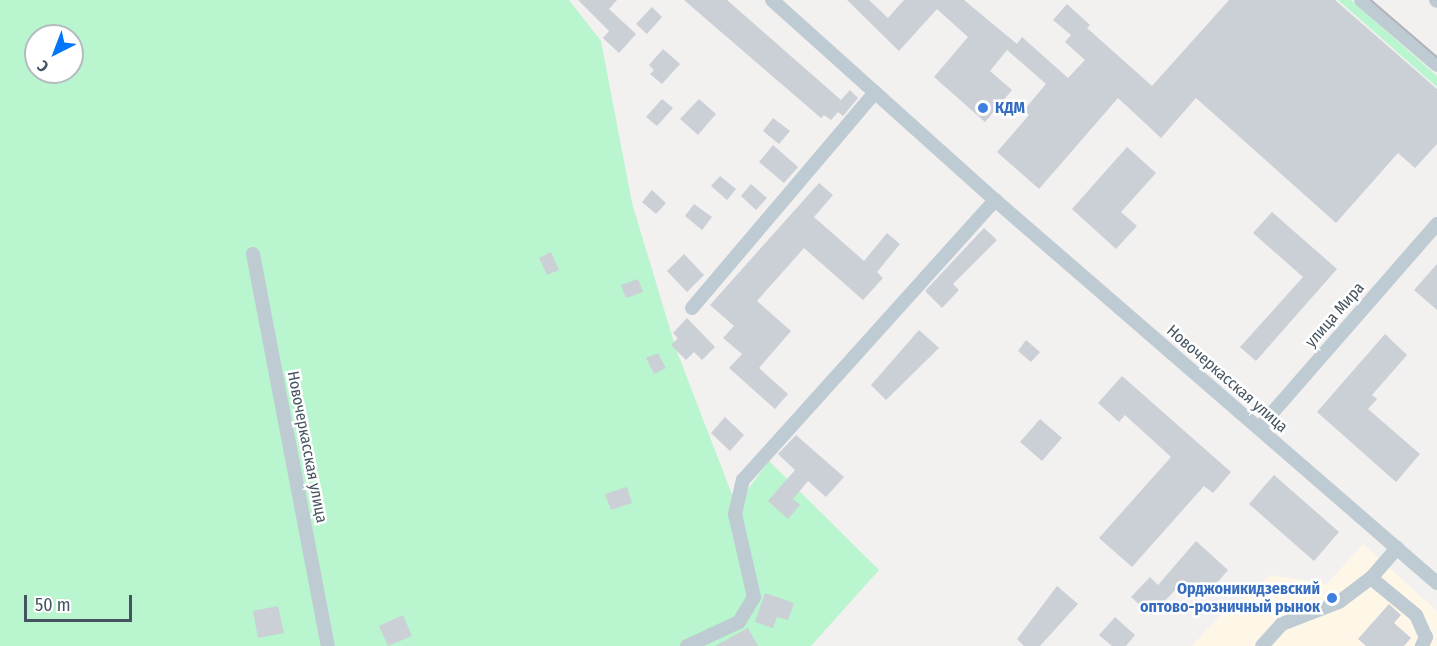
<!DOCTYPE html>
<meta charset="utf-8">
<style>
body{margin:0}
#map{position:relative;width:1437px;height:646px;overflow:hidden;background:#f3f0f0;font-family:"Fira Sans Condensed",sans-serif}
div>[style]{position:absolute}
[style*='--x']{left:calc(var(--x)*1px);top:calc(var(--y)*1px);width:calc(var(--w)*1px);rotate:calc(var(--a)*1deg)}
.commercial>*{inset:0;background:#fef7e8}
.green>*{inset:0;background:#b9f5ce}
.building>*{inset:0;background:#cbcfd6}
.minor>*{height:14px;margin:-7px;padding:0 7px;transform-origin:7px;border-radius:7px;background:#bfcbd3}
.tram>*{height:1.5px;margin:-0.75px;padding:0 0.75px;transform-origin:0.75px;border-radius:0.75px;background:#b1b5bb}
.dots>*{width:16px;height:16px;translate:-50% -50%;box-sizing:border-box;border:3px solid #fff;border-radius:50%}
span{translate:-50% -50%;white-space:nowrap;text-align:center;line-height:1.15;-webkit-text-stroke:5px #fff;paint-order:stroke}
.shop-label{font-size:16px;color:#366cbe;font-weight:700}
.left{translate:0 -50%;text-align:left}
.right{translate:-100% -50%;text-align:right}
.street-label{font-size:16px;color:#455460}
.north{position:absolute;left:24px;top:24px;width:60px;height:60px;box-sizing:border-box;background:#fff;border:2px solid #b5bbbf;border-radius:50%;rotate:222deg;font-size:16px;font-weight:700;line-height:24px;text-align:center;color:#455460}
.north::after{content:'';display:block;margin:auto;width:21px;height:27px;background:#0376f9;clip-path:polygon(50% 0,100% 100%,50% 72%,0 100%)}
.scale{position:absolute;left:24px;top:595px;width:108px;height:27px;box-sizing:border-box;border:3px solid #455460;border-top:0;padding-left:8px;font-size:18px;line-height:21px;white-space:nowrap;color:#455460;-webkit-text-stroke:4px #fff;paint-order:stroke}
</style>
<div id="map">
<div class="commercial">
<i style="clip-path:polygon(1363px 544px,1437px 611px,1437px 646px,1192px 646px,1220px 616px,1271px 575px,1327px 584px)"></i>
</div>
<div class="green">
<i style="clip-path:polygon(evenodd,0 0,569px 0,601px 41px,632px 203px,676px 349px,736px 505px,769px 461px,879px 570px,811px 646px,0 646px,0 0,36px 36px,72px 36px,72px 72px,36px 72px,36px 36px)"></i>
<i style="clip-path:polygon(1338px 0,1351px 0,1437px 76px,1437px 87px)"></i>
</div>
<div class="building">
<i style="clip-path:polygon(578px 0,617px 0,609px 9px,636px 34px,619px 53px,603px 38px,609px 31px)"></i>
<i style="clip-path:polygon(684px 0,727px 0,841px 100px,850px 90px,858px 98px,843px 116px,838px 112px,831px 120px,824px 115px,821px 118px)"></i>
<i style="clip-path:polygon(847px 0,869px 0,888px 18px,904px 0,964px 0,1017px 44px,1022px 37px,1068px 78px,1085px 60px,1065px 42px,1071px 35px,1053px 20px,1067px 4px,1090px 25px,1087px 28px,1152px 86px,1229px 0,1335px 0,1437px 89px,1437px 144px,1415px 168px,1398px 153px,1336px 223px,1196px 98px,1161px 138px,1118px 98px,1039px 189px,997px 152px,1029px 115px,1024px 110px,1046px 84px,1007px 50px,990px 71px,1012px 90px,985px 122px,934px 77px,968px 37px,937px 9px,899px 51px)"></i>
<i style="clip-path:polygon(652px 7px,662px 17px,647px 34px,636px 24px)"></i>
<i style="clip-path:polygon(663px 49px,680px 64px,662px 84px,650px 74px,654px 70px,649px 65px)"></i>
<i style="clip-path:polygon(662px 99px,673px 108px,657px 126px,646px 117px)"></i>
<i style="clip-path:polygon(699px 99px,716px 114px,698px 135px,680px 119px)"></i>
<i style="clip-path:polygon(773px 118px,790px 131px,779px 144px,763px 131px)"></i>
<i style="clip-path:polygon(773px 145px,798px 167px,784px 183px,759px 162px)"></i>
<i style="clip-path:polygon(1127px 147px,1156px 173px,1121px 212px,1137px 226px,1116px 249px,1072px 209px)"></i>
<i style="clip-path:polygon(720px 176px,736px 189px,727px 200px,711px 186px)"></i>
<i style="clip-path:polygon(819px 183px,833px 195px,814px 217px,864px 261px,887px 233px,900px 244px,877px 272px,883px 278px,863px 300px,804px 248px,757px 301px,791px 331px,759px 368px,788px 394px,775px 409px,729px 368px,742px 354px,723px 338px,734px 326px,710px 305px)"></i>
<i style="clip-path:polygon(751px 184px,767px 198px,756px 210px,741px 196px)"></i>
<i style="clip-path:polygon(652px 190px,666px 203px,656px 214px,642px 202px)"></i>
<i style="clip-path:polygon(694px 204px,712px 217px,702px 230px,685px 216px)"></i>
<i style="clip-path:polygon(1272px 212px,1337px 269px,1256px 361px,1240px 347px,1303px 277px,1253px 233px)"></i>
<i style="clip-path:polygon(984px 228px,997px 240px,953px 284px,959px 290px,942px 308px,925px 291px)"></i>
<i style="clip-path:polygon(551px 252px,559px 270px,547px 275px,539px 258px)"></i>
<i style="clip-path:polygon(684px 254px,704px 275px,687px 292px,667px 271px)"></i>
<i style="clip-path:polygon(1437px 264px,1437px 310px,1414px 290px)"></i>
<i style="clip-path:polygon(638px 279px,643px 292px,626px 298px,621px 285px)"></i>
<i style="clip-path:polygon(687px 318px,715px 347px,702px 360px,694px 352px,686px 360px,671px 345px,678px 338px,673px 333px)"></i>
<i style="clip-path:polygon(919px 330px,939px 348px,886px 400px,871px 385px)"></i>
<i style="clip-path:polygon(1385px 334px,1407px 355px,1372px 395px,1377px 399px,1368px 409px,1420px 454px,1396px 482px,1317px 412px)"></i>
<i style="clip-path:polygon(1026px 340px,1040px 352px,1031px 362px,1018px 351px)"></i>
<i style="clip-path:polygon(658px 353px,666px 368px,654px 374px,646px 358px)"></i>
<i style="clip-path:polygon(1122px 376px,1231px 472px,1213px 493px,1204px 486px,1132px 567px,1099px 538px,1171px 457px,1125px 415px,1119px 422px,1098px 403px)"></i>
<i style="clip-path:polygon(725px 417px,744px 435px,730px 451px,711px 433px)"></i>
<i style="clip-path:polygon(1040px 419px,1062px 438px,1042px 461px,1020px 442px)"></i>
<i style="clip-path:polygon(796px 435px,844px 477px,826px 497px,808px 481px,793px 499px,800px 505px,788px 519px,768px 501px,795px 470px,778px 454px)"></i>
<i style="clip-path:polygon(1274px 475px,1339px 532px,1314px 561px,1249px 504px)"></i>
<i style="clip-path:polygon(627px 487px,632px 503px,611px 510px,605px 494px)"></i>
<i style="clip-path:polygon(1196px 541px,1228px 570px,1203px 599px,1183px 582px,1151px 615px,1131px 597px,1150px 577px,1158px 585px)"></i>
<i style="clip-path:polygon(1057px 586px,1078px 604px,1040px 646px,1024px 646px,1017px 639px)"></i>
<i style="clip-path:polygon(765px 593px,794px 603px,788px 620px,777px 617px,773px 628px,755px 622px)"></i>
<i style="clip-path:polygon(1389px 604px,1401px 615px,1394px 623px,1411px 638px,1404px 646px,1366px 646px,1358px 639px)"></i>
<i style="clip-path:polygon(278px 606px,284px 633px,258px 638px,253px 611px)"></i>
<i style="clip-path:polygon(403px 615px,412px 636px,388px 646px,379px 626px)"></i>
<i style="clip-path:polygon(1115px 617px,1135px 635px,1126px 646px,1112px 646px,1099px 635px)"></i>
<i style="clip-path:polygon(748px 628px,758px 646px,715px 646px)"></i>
</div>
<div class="minor">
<i style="--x:772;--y:0;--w:300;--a:41.9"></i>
<i style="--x:995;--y:200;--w:585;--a:40.91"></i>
<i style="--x:1361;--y:0;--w:100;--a:40.5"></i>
<i style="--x:1436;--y:0;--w:1;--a:45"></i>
<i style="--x:253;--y:254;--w:399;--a:79.2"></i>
<i style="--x:692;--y:308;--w:283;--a:-49.7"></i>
<i style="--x:1259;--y:428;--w:271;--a:-48.9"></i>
<i style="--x:1371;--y:578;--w:58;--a:39.4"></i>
<i style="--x:1416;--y:615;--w:24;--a:66"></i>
<i style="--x:1426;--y:637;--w:10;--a:114"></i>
<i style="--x:687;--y:646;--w:57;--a:-24.8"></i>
<i style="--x:739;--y:622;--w:29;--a:-59"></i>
<i style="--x:754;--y:597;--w:85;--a:-102.9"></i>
<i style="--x:735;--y:514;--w:35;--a:-77"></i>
<i style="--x:743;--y:480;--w:377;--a:-48"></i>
<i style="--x:1262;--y:646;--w:30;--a:-48"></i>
<i style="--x:1282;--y:624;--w:61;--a:-21.1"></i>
<i style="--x:1339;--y:602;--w:40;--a:-37"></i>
<i style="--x:1371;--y:578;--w:40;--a:-49"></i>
</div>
<div class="tram">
<i style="--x:1371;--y:0;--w:87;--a:40.8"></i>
</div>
<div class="dots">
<i style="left:983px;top:108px;background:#3f7fe0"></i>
<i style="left:1332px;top:598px;background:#3f7fe0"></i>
</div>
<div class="shop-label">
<span class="left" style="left:995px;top:108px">КДМ</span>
<span class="right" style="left:1320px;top:598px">Орджоникидзевский<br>оптово-розничный рынок</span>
</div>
<div class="street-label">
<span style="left:1335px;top:315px;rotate:-49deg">улица Мира</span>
<span style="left:1227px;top:379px;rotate:41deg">Новочеркасская улица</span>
<span style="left:307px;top:447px;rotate:79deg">Новочеркасская улица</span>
</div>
<div class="north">С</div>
<div class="scale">50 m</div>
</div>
